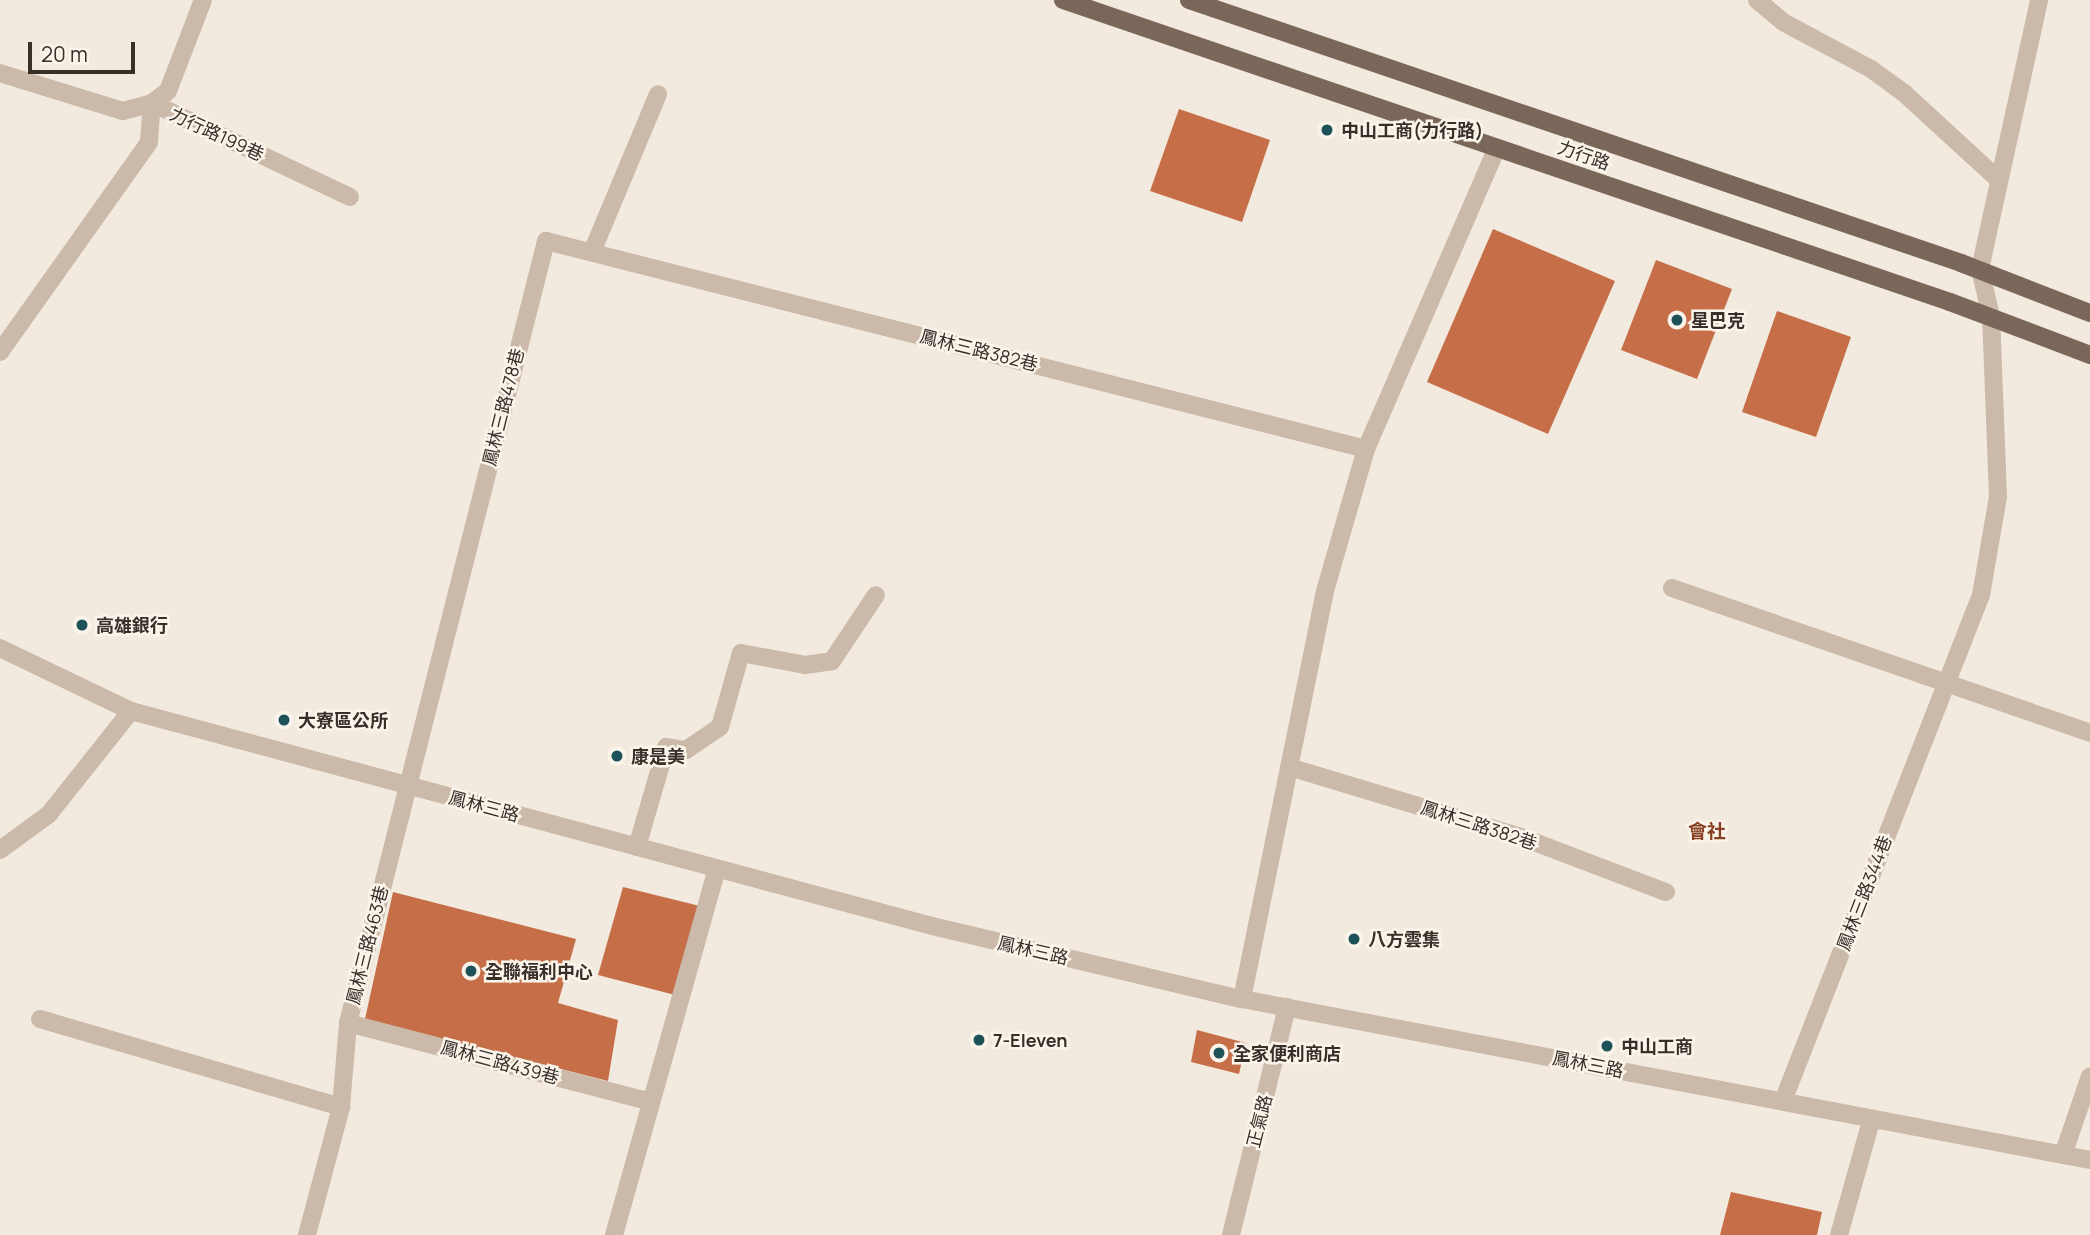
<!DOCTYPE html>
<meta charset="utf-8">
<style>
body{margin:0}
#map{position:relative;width:2090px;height:1235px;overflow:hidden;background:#f2eade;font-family:Manrope,"Noto Sans TC",sans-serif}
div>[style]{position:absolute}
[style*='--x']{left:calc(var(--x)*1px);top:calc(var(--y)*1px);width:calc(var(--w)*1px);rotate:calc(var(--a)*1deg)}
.building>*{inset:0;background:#c66e48}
.service>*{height:18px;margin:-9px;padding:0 9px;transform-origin:9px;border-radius:9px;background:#cbbaa9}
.minor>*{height:18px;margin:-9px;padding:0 9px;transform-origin:9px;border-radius:9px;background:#cbbaa9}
.primary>*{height:18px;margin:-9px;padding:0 9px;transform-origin:9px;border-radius:9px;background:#7a675a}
.dots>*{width:19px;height:19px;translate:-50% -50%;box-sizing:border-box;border:4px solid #faf4ea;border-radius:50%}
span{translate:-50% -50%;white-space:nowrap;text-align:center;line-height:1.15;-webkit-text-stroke:5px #faf4ea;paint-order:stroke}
.poi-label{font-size:18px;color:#382f29;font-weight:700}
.left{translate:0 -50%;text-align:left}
.street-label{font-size:18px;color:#382f29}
.neighbourhood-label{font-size:19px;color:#874022;font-weight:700}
.scale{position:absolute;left:28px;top:42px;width:107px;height:32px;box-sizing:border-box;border:4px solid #382f29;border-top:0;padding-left:9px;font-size:21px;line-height:24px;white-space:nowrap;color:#382f29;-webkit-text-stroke:5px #faf4ea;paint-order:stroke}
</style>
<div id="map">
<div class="building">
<i style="clip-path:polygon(1179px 109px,1270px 140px,1242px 222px,1150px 191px)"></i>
<i style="clip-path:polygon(1493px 229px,1615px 281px,1548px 434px,1427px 382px)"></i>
<i style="clip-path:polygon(1656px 260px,1732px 289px,1697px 379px,1621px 350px)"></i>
<i style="clip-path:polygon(1777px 311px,1851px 337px,1816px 437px,1742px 412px)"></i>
<i style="clip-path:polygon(623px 887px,704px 907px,679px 996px,598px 975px)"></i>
<i style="clip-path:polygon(393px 892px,576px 939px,558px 1003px,618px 1020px,608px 1081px,365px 1019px)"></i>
<i style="clip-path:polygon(1197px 1030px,1246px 1043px,1239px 1074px,1191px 1062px)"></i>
<i style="clip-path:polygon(1731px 1192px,1822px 1212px,1817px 1235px,1720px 1235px)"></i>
</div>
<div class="service">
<i style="--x:1757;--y:0;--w:34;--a:40"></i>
<i style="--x:1783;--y:22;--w:100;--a:28.1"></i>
<i style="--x:1871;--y:69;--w:41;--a:36"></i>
<i style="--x:1904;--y:93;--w:127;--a:42.5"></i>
<i style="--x:592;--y:252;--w:171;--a:-67.3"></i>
<i style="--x:0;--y:352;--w:257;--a:-54.6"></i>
<i style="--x:149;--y:142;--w:39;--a:-86"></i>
<i style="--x:152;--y:103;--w:219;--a:25.4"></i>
<i style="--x:1672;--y:588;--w:442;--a:19.1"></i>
<i style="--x:1289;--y:767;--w:242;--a:16.8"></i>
<i style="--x:1521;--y:837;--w:155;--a:20.8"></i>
<i style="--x:637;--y:847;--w:104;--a:-73.8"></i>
<i style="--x:666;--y:747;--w:20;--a:9"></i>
<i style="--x:686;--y:750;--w:41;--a:-34.1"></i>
<i style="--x:720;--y:727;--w:77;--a:-74.2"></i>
<i style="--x:741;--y:653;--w:65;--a:10.6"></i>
<i style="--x:805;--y:665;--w:27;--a:-8"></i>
<i style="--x:832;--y:661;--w:79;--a:-56.3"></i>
<i style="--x:0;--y:850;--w:61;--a:-36.3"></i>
<i style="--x:49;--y:814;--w:132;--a:-51.5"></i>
<i style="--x:1242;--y:999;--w:416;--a:-78.5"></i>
<i style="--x:1325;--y:591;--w:148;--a:-73.9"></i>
<i style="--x:1366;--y:449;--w:328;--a:-66.5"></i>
<i style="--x:40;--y:1019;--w:314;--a:16.3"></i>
<i style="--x:348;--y:1023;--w:313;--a:14.6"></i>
<i style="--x:1783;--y:1101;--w:543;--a:-68.63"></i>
<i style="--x:1981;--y:595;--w:99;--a:-80.2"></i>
<i style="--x:1998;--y:497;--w:181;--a:-92.2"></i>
<i style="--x:1991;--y:316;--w:48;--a:-103.2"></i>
<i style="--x:1980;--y:269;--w:275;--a:-77.6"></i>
<i style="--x:2063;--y:1155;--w:83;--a:-71.1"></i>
<i style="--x:307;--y:1235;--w:132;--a:-75.1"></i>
<i style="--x:341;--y:1107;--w:84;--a:-85.2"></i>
<i style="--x:348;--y:1023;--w:807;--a:-75.79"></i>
<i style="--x:546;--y:241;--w:846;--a:14.23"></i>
<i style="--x:614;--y:1235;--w:380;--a:-74.3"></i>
<i style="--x:1839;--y:1235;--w:118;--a:-74.3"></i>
</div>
<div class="minor">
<i style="--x:0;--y:73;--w:129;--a:17.2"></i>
<i style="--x:123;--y:111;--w:30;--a:-15"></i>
<i style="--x:152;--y:103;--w:20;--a:-37"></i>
<i style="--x:168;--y:91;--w:97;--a:-69"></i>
<i style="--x:0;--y:648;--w:145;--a:25.7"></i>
<i style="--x:131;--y:711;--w:829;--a:15.02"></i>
<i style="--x:932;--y:926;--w:318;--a:13.3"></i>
<i style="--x:1242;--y:999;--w:863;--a:10.75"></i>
<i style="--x:1231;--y:1235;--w:235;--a:-76.2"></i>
</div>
<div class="primary">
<i style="--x:1063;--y:0;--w:937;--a:18.8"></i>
<i style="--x:1950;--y:302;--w:150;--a:20.7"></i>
<i style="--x:1189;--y:0;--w:816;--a:18.81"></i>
<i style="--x:1961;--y:263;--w:138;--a:21.2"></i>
</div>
<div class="dots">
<i style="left:1327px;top:130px;background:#1e525a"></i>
<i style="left:1677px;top:320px;background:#1e525a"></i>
<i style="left:82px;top:625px;background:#1e525a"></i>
<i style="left:284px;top:720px;background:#1e525a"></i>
<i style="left:617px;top:756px;background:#1e525a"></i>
<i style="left:1354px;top:939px;background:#1e525a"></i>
<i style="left:471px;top:971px;background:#1e525a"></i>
<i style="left:979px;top:1040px;background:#1e525a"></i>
<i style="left:1607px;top:1046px;background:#1e525a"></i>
<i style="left:1219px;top:1053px;background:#1e525a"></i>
</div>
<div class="poi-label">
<span class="left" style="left:1341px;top:130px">中山工商(力行路)</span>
<span class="left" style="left:1691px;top:320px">星巴克</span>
<span class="left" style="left:96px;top:625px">高雄銀行</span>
<span class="left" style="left:298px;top:720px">大寮區公所</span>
<span class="left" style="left:631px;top:756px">康是美</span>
<span class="left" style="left:1368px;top:939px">八方雲集</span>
<span class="left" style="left:485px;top:971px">全聯福利中心</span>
<span class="left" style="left:993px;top:1040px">7-Eleven</span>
<span class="left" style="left:1621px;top:1046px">中山工商</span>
<span class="left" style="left:1233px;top:1053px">全家便利商店</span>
</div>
<div class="street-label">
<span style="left:217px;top:134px;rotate:25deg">力行路199巷</span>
<span style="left:1584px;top:155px;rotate:19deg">力行路</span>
<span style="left:979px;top:350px;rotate:14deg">鳳林三路382巷</span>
<span style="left:503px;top:407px;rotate:-76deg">鳳林三路478巷</span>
<span style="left:484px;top:806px;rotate:15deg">鳳林三路</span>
<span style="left:1479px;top:825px;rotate:18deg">鳳林三路382巷</span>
<span style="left:1864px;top:893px;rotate:-69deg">鳳林三路344巷</span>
<span style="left:367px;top:945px;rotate:-76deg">鳳林三路463巷</span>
<span style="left:1033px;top:950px;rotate:13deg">鳳林三路</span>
<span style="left:500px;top:1062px;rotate:15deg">鳳林三路439巷</span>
<span style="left:1588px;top:1064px;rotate:11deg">鳳林三路</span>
<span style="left:1259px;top:1121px;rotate:-76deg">正氣路</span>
</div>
<div class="neighbourhood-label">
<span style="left:1707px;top:832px">會社</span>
</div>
<div class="scale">20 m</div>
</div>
